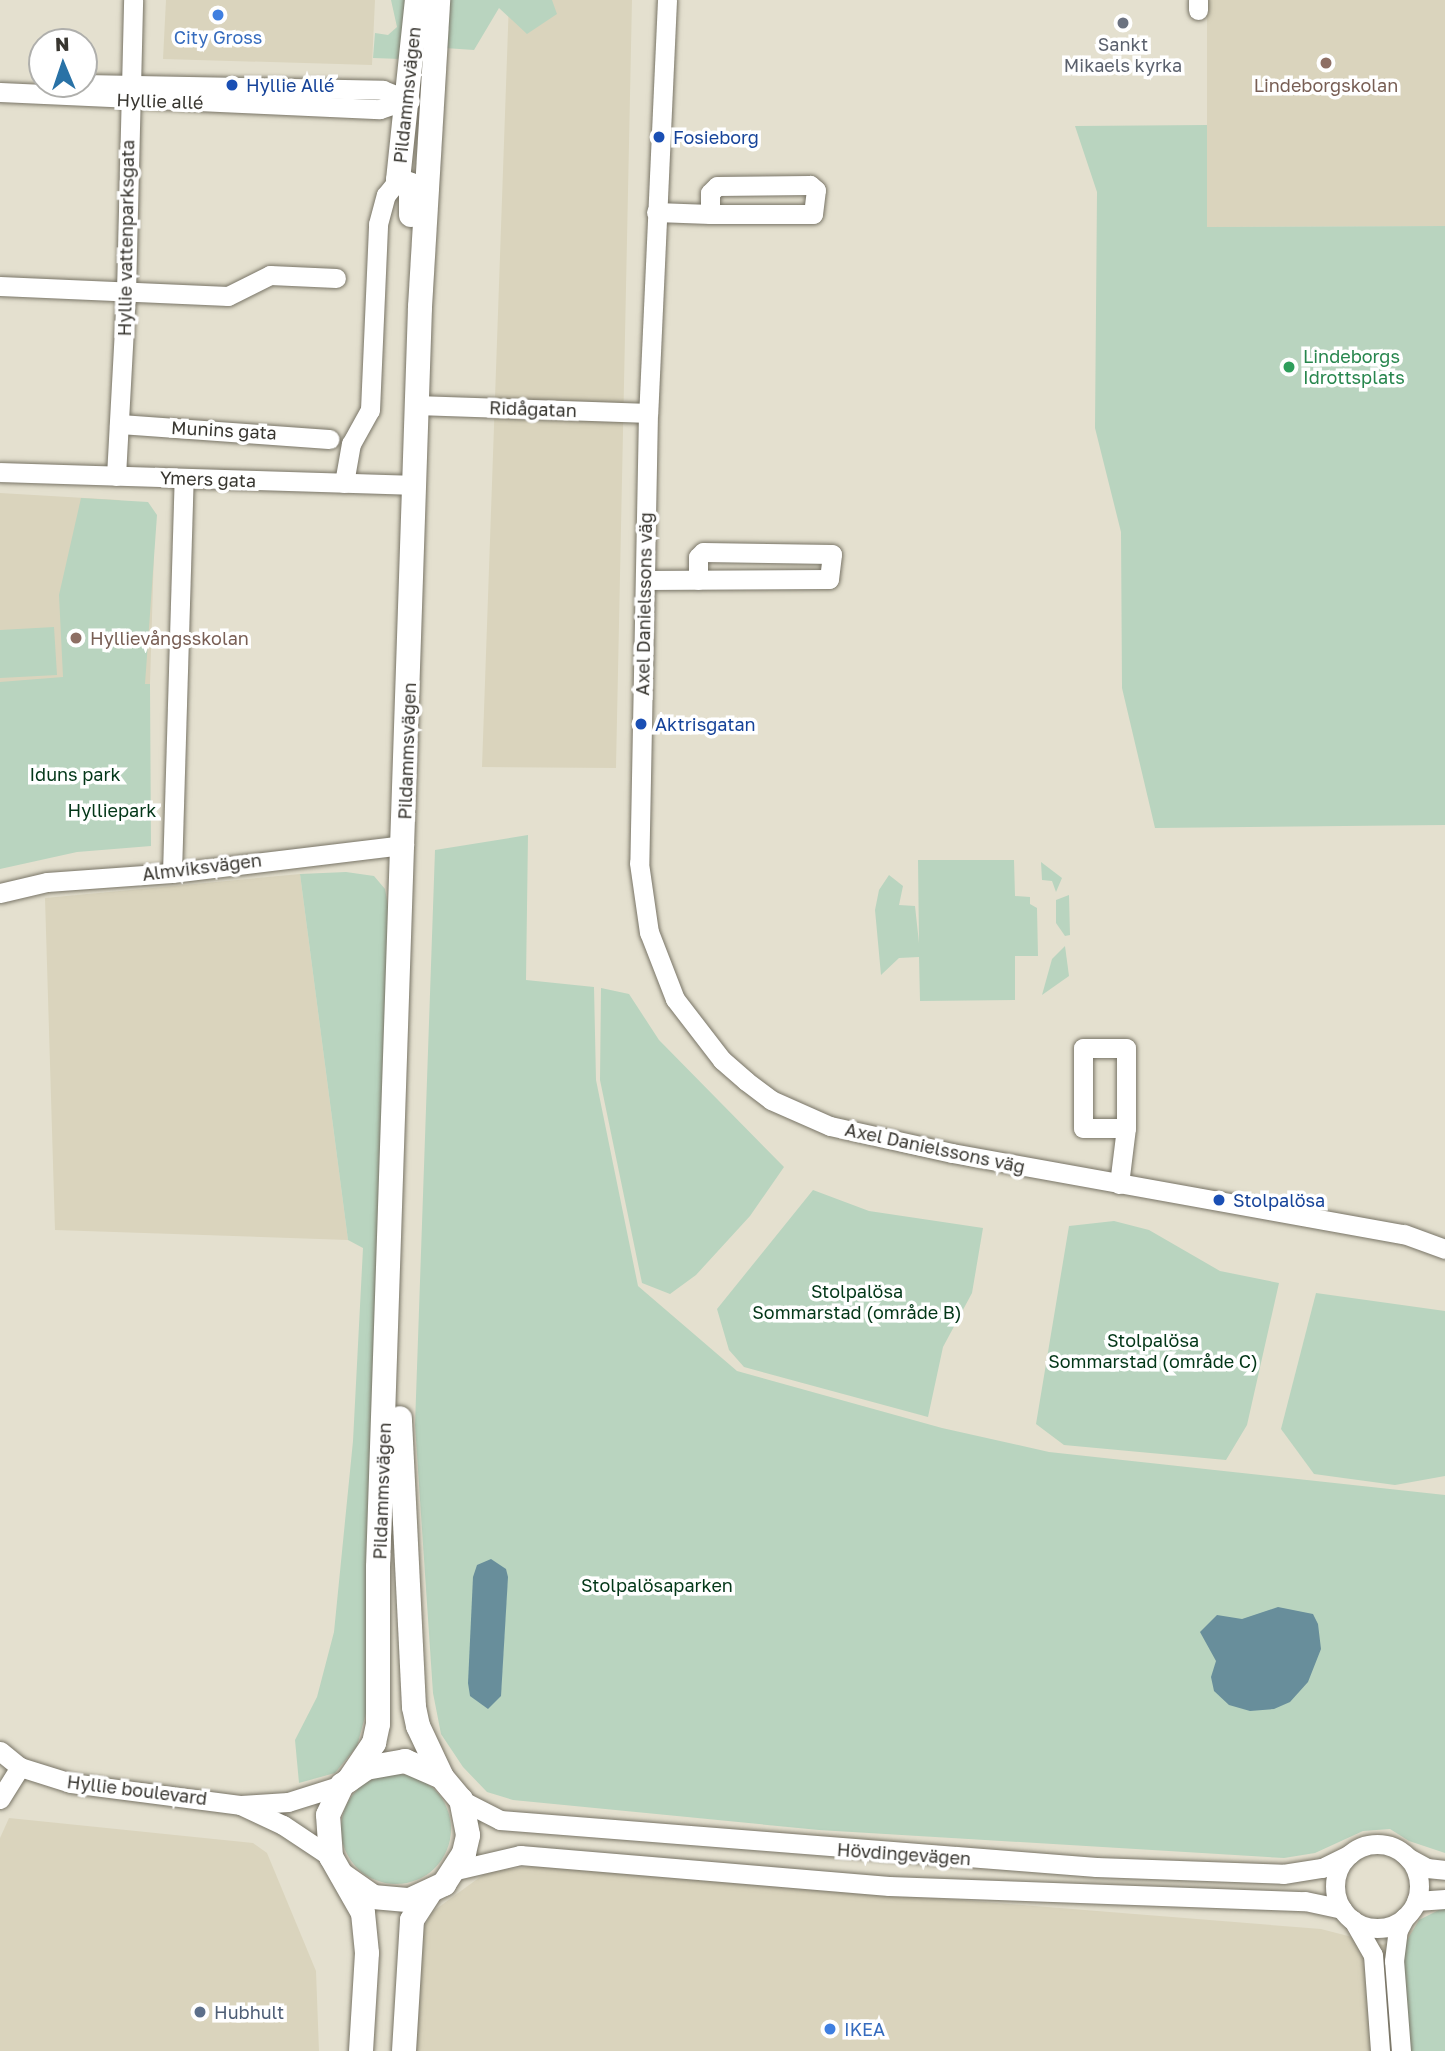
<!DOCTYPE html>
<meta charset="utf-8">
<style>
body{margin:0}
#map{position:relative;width:1445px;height:2051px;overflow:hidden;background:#e4e0cf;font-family:"Golos Text",sans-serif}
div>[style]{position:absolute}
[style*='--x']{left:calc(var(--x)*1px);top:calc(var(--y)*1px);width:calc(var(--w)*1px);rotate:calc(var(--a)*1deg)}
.built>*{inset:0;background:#dad4bd}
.green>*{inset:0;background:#b9d4bf}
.round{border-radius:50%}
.water>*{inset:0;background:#688e9b}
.roads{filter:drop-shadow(0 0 2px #787466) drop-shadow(0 0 2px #787466)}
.minor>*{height:19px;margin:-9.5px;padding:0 9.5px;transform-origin:9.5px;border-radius:9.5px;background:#fff}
.minor>.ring{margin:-9.5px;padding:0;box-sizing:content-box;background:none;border:19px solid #fff;border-radius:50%}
.major>*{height:24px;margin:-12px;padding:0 12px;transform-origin:12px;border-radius:12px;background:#fff}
.dots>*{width:19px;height:19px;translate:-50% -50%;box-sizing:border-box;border:4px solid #fff;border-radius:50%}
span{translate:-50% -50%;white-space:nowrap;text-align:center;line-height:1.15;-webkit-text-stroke:7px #fff;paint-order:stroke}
.shop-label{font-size:18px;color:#366cbe}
.left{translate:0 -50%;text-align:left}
.worship-label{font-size:18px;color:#5b616d}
.transit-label{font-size:18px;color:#164399}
.education-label{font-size:18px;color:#785e54}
.street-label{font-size:18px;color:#383630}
.leisure-label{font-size:18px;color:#27864d}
.park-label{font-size:18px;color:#023617}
.service-label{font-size:18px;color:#4e5e75}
.north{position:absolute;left:28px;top:28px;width:70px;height:70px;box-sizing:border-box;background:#fff;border:2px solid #afafac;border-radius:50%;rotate:358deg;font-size:19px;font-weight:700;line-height:28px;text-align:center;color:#383630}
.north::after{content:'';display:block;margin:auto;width:24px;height:32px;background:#2972a6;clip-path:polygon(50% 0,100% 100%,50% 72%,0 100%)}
</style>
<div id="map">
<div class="built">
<i style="clip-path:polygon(166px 0,375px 0,372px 65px,163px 59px)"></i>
<i style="clip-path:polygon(509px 0,632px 0,616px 768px,482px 767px)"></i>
<i style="clip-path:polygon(1207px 0,1445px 0,1445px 226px,1207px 227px)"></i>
<i style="clip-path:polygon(0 493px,119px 500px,155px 517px,150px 684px,100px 688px,0 808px)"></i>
<i style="clip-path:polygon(300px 874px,348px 1240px,55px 1230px,45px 898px)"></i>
<i style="clip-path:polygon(9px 1818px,253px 1843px,267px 1853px,316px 1971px,319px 2051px,0 2051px,0 1838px)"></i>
<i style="clip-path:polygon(537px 1866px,1321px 1929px,1383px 1945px,1438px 1917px,1445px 2051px,413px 2051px,420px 1935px,432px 1912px,487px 1872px)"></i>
</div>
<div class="green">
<i style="clip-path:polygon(391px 0,407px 0,401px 59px,373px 58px,375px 33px,388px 35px,397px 27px)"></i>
<i style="clip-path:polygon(447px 0,552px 0,557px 14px,527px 34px,499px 8px,474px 50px,445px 48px)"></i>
<i style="clip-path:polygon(1207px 125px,1207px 227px,1445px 226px,1445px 825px,1155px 828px,1122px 688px,1121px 532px,1095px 428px,1097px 192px,1075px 126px)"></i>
<i style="clip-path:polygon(81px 498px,148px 502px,157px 515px,145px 684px,150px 684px,151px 846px,77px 852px,0 869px,0 682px,63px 677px,59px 595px)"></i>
<i style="clip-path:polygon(54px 627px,57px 675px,0 678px,0 630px)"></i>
<i style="clip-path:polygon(528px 835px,526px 980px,594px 987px,596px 1080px,638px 1286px,737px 1371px,942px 1428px,1049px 1452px,1445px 1495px,1445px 1853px,1409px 1841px,1390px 1829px,1363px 1831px,1315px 1853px,1284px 1858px,819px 1830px,513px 1800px,487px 1792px,463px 1767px,441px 1734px,433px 1693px,415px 1425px,435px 850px)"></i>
<i style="clip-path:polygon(918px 860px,1014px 860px,1015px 896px,1030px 897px,1030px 904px,1037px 908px,1038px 956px,1015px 956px,1015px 1000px,920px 1001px,919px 957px,899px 958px,881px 975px,875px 910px,879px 890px,889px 875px,903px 886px,899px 905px,915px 906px,919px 943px)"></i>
<i style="clip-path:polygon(1041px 862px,1062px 878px,1056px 892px,1052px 881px,1042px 880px)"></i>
<i style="clip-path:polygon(346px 872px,374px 876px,385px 889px,391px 924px,369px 1702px,357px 1746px,335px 1773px,299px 1783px,295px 1740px,317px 1697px,334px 1632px,353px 1441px,363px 1248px,348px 1240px,300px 874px)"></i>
<i style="clip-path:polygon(1069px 895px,1070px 935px,1065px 936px,1056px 923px,1056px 900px)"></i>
<i style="clip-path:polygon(1065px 946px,1069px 976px,1042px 995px,1052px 959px)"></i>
<i style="clip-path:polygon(601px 988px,629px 994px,659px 1040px,784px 1167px,750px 1216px,696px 1275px,670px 1294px,642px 1283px,600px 1080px)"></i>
<i style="clip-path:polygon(813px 1190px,869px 1211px,983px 1228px,972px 1293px,943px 1347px,928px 1417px,744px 1367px,729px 1350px,717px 1309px)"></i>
<i style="clip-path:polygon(1114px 1221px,1149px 1230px,1220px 1271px,1279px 1283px,1247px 1425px,1226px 1460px,1064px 1445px,1036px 1424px,1069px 1226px)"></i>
<i style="clip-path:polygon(1316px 1293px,1445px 1311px,1445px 1476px,1395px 1485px,1314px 1474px,1281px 1429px)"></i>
<i class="round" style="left:341px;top:1774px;width:110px;height:110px"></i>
<i style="clip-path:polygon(1445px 1907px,1445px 2051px,1408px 2051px,1402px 1972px,1405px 1944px,1419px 1920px)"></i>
</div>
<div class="water">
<i style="clip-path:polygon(491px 1559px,506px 1569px,508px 1577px,501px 1696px,488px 1709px,470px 1696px,468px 1683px,473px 1577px,477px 1565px)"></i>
<i style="clip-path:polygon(1278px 1607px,1313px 1614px,1318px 1624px,1321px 1649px,1308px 1682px,1290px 1702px,1274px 1709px,1250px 1711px,1229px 1705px,1214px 1691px,1211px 1677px,1216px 1661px,1200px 1632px,1217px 1615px,1242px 1619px)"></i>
</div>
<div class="roads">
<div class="minor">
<i style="--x:667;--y:0;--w:413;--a:92.6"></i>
<i style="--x:648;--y:413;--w:450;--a:91.1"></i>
<i style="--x:639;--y:863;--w:70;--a:81.8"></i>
<i style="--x:649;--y:932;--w:72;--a:68.8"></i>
<i style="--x:675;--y:999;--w:77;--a:52.4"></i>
<i style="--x:722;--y:1060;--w:32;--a:41"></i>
<i style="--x:746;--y:1081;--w:31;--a:37"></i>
<i style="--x:771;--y:1100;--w:64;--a:23.8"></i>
<i style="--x:830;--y:1126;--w:125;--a:12.5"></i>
<i style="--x:952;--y:1153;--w:459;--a:10.2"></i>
<i style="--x:1404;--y:1234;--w:44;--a:20.1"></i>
<i style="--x:1198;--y:0;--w:10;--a:90"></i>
<i style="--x:84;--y:84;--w:299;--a:1.1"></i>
<i style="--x:383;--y:90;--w:29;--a:22"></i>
<i style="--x:0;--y:92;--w:380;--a:2.6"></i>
<i style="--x:380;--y:109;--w:24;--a:-19"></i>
<i style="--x:656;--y:212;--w:54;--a:2.1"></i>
<i style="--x:710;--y:214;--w:103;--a:0"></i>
<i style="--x:813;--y:214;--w:24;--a:-83"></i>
<i style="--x:816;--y:190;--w:8;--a:-140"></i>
<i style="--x:810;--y:185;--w:93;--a:179.4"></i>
<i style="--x:717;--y:186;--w:10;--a:135"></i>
<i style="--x:710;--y:193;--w:21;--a:90"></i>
<i style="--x:0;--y:286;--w:228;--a:2.5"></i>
<i style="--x:228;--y:296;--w:47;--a:-26.6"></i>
<i style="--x:270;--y:275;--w:66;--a:2.6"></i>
<i style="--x:418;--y:405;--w:230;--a:2"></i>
<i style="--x:119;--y:424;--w:211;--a:4.1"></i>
<i style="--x:0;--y:472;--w:416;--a:1.8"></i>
<i style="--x:116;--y:476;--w:184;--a:-86.9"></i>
<i style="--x:126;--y:292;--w:292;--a:-88.6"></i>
<i style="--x:344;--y:483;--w:40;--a:-80"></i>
<i style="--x:351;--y:444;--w:39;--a:-61"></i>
<i style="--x:370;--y:410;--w:186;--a:-87.5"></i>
<i style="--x:378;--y:224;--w:30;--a:-75"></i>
<i style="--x:386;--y:195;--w:19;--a:-51"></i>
<i style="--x:645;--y:580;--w:184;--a:-0.3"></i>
<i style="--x:829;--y:579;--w:25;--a:-83"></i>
<i style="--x:832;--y:554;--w:129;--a:-179.1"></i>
<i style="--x:703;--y:552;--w:7;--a:135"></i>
<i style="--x:698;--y:557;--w:23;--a:90"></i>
<i style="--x:172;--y:873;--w:395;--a:-88.3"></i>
<i style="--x:0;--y:893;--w:48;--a:-13.2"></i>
<i style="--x:47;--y:882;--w:125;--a:-4.1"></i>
<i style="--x:172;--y:873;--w:234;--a:-6.9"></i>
<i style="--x:1119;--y:1184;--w:56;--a:-82.9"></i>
<i style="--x:1126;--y:1128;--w:80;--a:-90"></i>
<i style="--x:1126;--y:1048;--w:43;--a:180"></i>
<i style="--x:1083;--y:1048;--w:80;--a:90"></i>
<i style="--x:1083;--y:1128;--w:43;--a:0"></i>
<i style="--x:0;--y:1751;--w:26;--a:39"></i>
<i style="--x:20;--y:1767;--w:53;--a:17.4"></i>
<i style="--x:71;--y:1783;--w:170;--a:7.4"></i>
<i style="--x:240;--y:1805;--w:47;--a:24.9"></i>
<i style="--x:283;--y:1825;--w:58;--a:33.7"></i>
<i style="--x:0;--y:1799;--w:38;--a:-58"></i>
<i style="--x:461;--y:1800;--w:44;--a:27.1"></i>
<i style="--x:500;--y:1820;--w:598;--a:4.51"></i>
<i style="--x:1096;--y:1867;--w:187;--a:2.1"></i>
<i style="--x:1283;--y:1874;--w:39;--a:-9"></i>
<i style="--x:1322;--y:1868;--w:30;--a:-26"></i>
<i style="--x:241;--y:1805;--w:47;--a:-3.7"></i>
<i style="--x:288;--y:1802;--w:57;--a:-17.5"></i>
<i class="ring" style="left:1335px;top:1844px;width:65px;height:65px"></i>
<i style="--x:1407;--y:1857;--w:23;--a:29"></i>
<i style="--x:1427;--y:1868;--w:18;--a:6"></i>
<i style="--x:456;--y:1870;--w:66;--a:-13.2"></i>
<i style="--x:520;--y:1855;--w:370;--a:4.8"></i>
<i style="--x:889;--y:1886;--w:416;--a:2.1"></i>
<i style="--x:1305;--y:1901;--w:38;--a:12"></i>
<i style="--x:1416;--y:1901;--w:29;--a:-4"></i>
<i style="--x:1353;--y:1920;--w:40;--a:60.3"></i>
<i style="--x:1373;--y:1955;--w:96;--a:85.8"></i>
<i style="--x:1401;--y:2051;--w:90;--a:-94.4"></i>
<i style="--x:1394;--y:1961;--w:31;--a:-83"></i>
<i style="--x:1398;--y:1930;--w:15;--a:-62"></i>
</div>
<div class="major">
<i style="--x:411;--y:215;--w:30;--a:-90"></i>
<i style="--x:411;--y:185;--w:14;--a:-159"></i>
<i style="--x:398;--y:180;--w:181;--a:-84"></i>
<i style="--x:349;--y:1780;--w:45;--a:-56"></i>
<i style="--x:374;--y:1743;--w:19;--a:-78"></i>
<i style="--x:378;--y:1724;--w:157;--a:-90"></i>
<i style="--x:378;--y:1567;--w:1261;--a:-88.09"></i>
<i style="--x:420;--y:307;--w:308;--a:-86.6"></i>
<i style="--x:342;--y:1875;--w:38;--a:35"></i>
<i style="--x:373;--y:1897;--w:37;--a:5"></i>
<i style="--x:410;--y:1900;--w:38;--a:-25"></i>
<i style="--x:444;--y:1884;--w:37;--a:-57"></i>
<i style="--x:464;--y:1853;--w:18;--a:-77"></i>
<i style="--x:468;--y:1835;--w:36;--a:-101"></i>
<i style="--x:461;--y:1800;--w:30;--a:-130"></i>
<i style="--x:442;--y:1777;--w:56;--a:-115.2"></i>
<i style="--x:418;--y:1726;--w:19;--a:-102"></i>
<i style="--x:414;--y:1707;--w:289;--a:-92.8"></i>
<i style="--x:361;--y:2051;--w:98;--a:-86.5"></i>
<i style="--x:367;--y:1953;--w:40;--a:-95.7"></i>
<i style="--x:363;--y:1913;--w:64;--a:-119.7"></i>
<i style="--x:331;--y:1857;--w:42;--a:-94.1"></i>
<i style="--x:328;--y:1815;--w:33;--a:-65"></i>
<i style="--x:342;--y:1785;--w:29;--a:-35"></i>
<i style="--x:366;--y:1768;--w:40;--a:-10"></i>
<i style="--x:405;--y:1761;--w:40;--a:23.4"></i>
<i style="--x:404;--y:2051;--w:131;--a:-86.5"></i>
<i style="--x:412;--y:1920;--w:31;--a:-57"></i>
</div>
</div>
<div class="dots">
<i style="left:218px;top:15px;background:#3f7fe0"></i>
<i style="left:1123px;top:23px;background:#6b7280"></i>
<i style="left:1326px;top:63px;background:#8d6e63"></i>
<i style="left:232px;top:85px;background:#1a4fb4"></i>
<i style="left:659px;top:137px;background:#1a4fb4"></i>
<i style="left:1289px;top:367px;background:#2e9e5b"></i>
<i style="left:76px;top:638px;background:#8d6e63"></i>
<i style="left:641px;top:724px;background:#1a4fb4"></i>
<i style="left:1219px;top:1200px;background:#1a4fb4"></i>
<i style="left:200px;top:2012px;background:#5c6f8a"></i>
<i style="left:830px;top:2029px;background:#3f7fe0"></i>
</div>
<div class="shop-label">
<span style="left:218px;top:37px">City Gross</span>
<span class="left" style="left:844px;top:2029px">IKEA</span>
</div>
<div class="worship-label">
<span style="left:1123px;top:55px">Sankt<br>Mikaels kyrka</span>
</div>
<div class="transit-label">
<span class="left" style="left:246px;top:85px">Hyllie Allé</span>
<span class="left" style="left:673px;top:137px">Fosieborg</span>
<span class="left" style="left:655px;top:724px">Aktrisgatan</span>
<span class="left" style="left:1233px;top:1200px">Stolpalösa</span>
</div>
<div class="education-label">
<span style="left:1326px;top:85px">Lindeborgskolan</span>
<span class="left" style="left:90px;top:638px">Hyllievångsskolan</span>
</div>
<div class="street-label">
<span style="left:407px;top:95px;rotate:-84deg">Pildammsvägen</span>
<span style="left:160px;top:101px;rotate:2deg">Hyllie allé</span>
<span style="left:126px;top:238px;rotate:-89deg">Hyllie vattenparksgata</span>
<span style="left:533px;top:409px;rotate:2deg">Ridågatan</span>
<span style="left:224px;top:430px;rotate:3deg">Munins gata</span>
<span style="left:208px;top:479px;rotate:2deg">Ymers gata</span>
<span style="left:644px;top:604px;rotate:-89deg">Axel Danielssons väg</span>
<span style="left:407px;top:751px;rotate:-88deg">Pildammsvägen</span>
<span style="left:202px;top:867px;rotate:-7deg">Almviksvägen</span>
<span style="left:935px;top:1148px;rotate:12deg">Axel Danielssons väg</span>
<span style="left:382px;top:1491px;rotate:-88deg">Pildammsvägen</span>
<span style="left:137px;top:1790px;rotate:7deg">Hyllie boulevard</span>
<span style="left:904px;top:1854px;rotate:4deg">Hövdingevägen</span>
</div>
<div class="leisure-label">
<span class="left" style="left:1303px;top:367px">Lindeborgs<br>Idrottsplats</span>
</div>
<div class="park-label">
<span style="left:75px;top:774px">Iduns park</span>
<span style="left:112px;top:810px">Hylliepark</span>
<span style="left:857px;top:1302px">Stolpalösa<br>Sommarstad (område B)</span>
<span style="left:1153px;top:1351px">Stolpalösa<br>Sommarstad (område C)</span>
<span style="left:657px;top:1585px">Stolpalösaparken</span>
</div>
<div class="service-label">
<span class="left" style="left:214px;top:2012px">Hubhult</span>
</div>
<div class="north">N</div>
</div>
